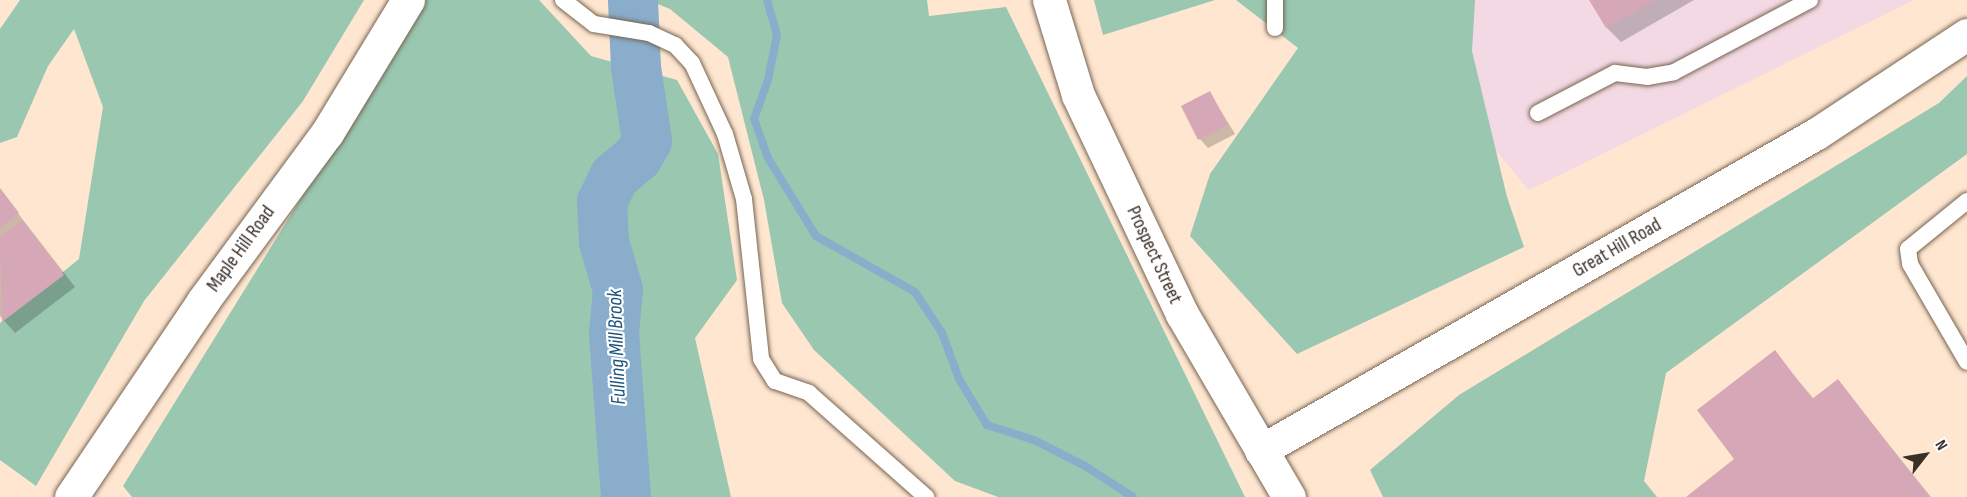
<!DOCTYPE html>
<style>
body{margin:0}
#map{position:relative;width:1967px;height:497px;overflow:hidden;background:#fee6d0;font-family:"Sofia Sans Condensed",sans-serif}
div>[style]{position:absolute}
[style*='--x']{left:calc(var(--x)*1px);top:calc(var(--y)*1px);width:calc(var(--w)*1px);rotate:calc(var(--a)*1deg)}
.industrial>*{inset:0;background:#f2d9e3}
.forest>*{inset:0;background:#99c7b0}
.shadow>*{inset:0;background:#0003}
.stream>*{height:8px;margin:-4px;padding:0 4px;transform-origin:4px;border-radius:4px;background:#89adcb}
.river>*{height:50px;margin:-25px;padding:0 25px;transform-origin:25px;border-radius:25px;background:#89adcb}
.building>*{inset:0;background:#d6a7b7}
.roads{filter:drop-shadow(0 0 2px #786451) drop-shadow(0 0 2px #786451)}
.lane>*{height:16px;margin:-8px;padding:0 8px;transform-origin:8px;border-radius:8px;background:#fff}
.street>*{height:32px;margin:-16px;padding:0 16px;transform-origin:16px;border-radius:16px;background:#fff}
.secondary>*{height:33px;margin:-16.5px;padding:0 16.5px;transform-origin:16.5px;border-radius:16.5px;background:#fff}
span{translate:-50% -50%;white-space:nowrap;text-align:center;line-height:1.15;-webkit-text-stroke:4.5px #fff;paint-order:stroke}
.street-label{font-size:20px;color:#393027}
.water-label{font-size:21px;color:#1b547c;font-style:italic}
.north{position:absolute;left:1895px;top:425px;width:60px;height:60px;-webkit-text-stroke:4px #fff;paint-order:stroke;rotate:59deg;font-size:16px;font-weight:700;line-height:24px;text-align:center;color:#393027}
.north::after{content:'';display:block;margin:auto;width:21px;height:27px;background:#393027;clip-path:polygon(50% 0,100% 100%,50% 72%,0 100%)}
</style>
<div id="map">
<div class="industrial">
<i style="clip-path:polygon(1446px 0,1914px 0,1529px 190px,1439px 84px)"></i>
</div>
<div class="forest">
<i style="clip-path:polygon(20px 0,364px 0,303px 101px,144px 301px,36px 486px,0 460px,0 323px,79px 259px,103px 107px,74px 29px,48px 66px,17px 137px,0 143px,0 29px)"></i>
<i style="clip-path:polygon(424px 0,539px 0,591px 56px,677px 80px,718px 154px,737px 280px,695px 338px,731px 497px,132px 497px,123px 486px)"></i>
<i style="clip-path:polygon(648px 0,927px 0,929px 16px,1006px 7px,1245px 497px,998px 497px,955px 481px,814px 350px,782px 303px,764px 200px,728px 57px,670px 9px)"></i>
<i style="clip-path:polygon(1094px 0,1215px 0,1103px 35px)"></i>
<i style="clip-path:polygon(1236px 0,1475px 0,1472px 51px,1507px 197px,1524px 247px,1297px 354px,1190px 236px,1210px 174px,1298px 48px)"></i>
<i style="clip-path:polygon(1967px 76px,1967px 154px,1666px 373px,1644px 481px,1657px 497px,1383px 497px,1370px 470px,1459px 395px,1939px 103px)"></i>
</div>
<div class="shadow">
<i style="clip-path:polygon(1591px 0,1694px 0,1621px 42px,1607px 28px)"></i>
<i style="clip-path:polygon(1210px 93px,1235px 134px,1208px 148px,1200px 139px)"></i>
<i style="clip-path:polygon(0 190px,75px 287px,15px 333px,0 316px)"></i>
<i style="clip-path:polygon(1774px 352px,1814px 399px,1838px 381px,1931px 497px,1688px 497px,1737px 459px)"></i>
</div>
<div class="stream">
<i style="--x:767;--y:0;--w:36;--a:74"></i>
<i style="--x:777;--y:35;--w:46;--a:101.3"></i>
<i style="--x:768;--y:80;--w:41;--a:109.7"></i>
<i style="--x:754;--y:119;--w:41;--a:70.3"></i>
<i style="--x:768;--y:158;--w:92;--a:58.4"></i>
<i style="--x:816;--y:236;--w:114;--a:29.5"></i>
<i style="--x:915;--y:292;--w:49;--a:56.6"></i>
<i style="--x:942;--y:333;--w:49;--a:69.7"></i>
<i style="--x:959;--y:379;--w:54;--a:58.7"></i>
<i style="--x:987;--y:425;--w:49;--a:17.7"></i>
<i style="--x:1034;--y:440;--w:57;--a:27"></i>
<i style="--x:1085;--y:466;--w:57;--a:32.9"></i>
</div>
<div class="river">
<i style="--x:626;--y:497;--w:164;--a:-94.2"></i>
<i style="--x:614;--y:333;--w:43;--a:-84.7"></i>
<i style="--x:618;--y:290;--w:50;--a:-106.3"></i>
<i style="--x:604;--y:242;--w:40;--a:-92.9"></i>
<i style="--x:602;--y:202;--w:28;--a:-64"></i>
<i style="--x:614;--y:177;--w:31;--a:-40"></i>
<i style="--x:638;--y:157;--w:18;--a:-61"></i>
<i style="--x:647;--y:141;--w:75;--a:-98.5"></i>
<i style="--x:636;--y:67;--w:67;--a:-92.6"></i>
</div>
<div class="building">
<i style="clip-path:polygon(1589px 0,1655px 0,1606px 28px)"></i>
<i style="clip-path:polygon(1210px 91px,1228px 125px,1198px 140px,1181px 106px)"></i>
<i style="clip-path:polygon(0 188px,19px 213px,0 228px)"></i>
<i style="clip-path:polygon(22px 220px,64px 275px,2px 322px,0 237px)"></i>
<i style="clip-path:polygon(1775px 350px,1812px 399px,1838px 379px,1929px 497px,1686px 497px,1734px 459px,1697px 410px)"></i>
</div>
<div class="roads">
<div class="lane">
<i style="--x:563;--y:0;--w:39;--a:38"></i>
<i style="--x:594;--y:24;--w:56;--a:9.3"></i>
<i style="--x:649;--y:33;--w:29;--a:25"></i>
<i style="--x:675;--y:45;--w:25;--a:47"></i>
<i style="--x:692;--y:63;--w:78;--a:65.1"></i>
<i style="--x:725;--y:134;--w:68;--a:73.7"></i>
<i style="--x:744;--y:199;--w:161;--a:83.9"></i>
<i style="--x:761;--y:359;--w:26;--a:58"></i>
<i style="--x:775;--y:381;--w:36;--a:19"></i>
<i style="--x:809;--y:393;--w:157;--a:41.6"></i>
<i style="--x:1275;--y:28;--w:28;--a:-90"></i>
<i style="--x:1538;--y:113;--w:87;--a:-27.5"></i>
<i style="--x:1615;--y:73;--w:32;--a:7"></i>
<i style="--x:1647;--y:77;--w:27;--a:-10"></i>
<i style="--x:1674;--y:72;--w:154;--a:-27.9"></i>
<i style="--x:1967;--y:201;--w:76;--a:140.9"></i>
<i style="--x:1908;--y:249;--w:15;--a:82"></i>
<i style="--x:1910;--y:264;--w:113;--a:59.8"></i>
</div>
<div class="street">
<i style="--x:1261;--y:451;--w:640;--a:-29.69"></i>
<i style="--x:1817;--y:134;--w:180;--a:-33.4"></i>
</div>
<div class="secondary">
<i style="--x:1049;--y:0;--w:99;--a:73"></i>
<i style="--x:1078;--y:95;--w:242;--a:64.6"></i>
<i style="--x:1182;--y:314;--w:212;--a:59.7"></i>
<i style="--x:71;--y:497;--w:236;--a:-56"></i>
<i style="--x:203;--y:301;--w:209;--a:-53.6"></i>
<i style="--x:327;--y:133;--w:156;--a:-58.7"></i>
</div>
</div>
<div class="street-label">
<span style="left:1617px;top:248px;rotate:-30deg">Great Hill Road</span>
<span style="left:241px;top:249px;rotate:-54deg">Maple Hill Road</span>
<span style="left:1154px;top:255px;rotate:65deg">Prospect Street</span>
</div>
<div class="water-label">
<span style="left:617px;top:347px;rotate:-92deg">Fulling Mill Brook</span>
</div>
<div class="north">N</div>
</div>
